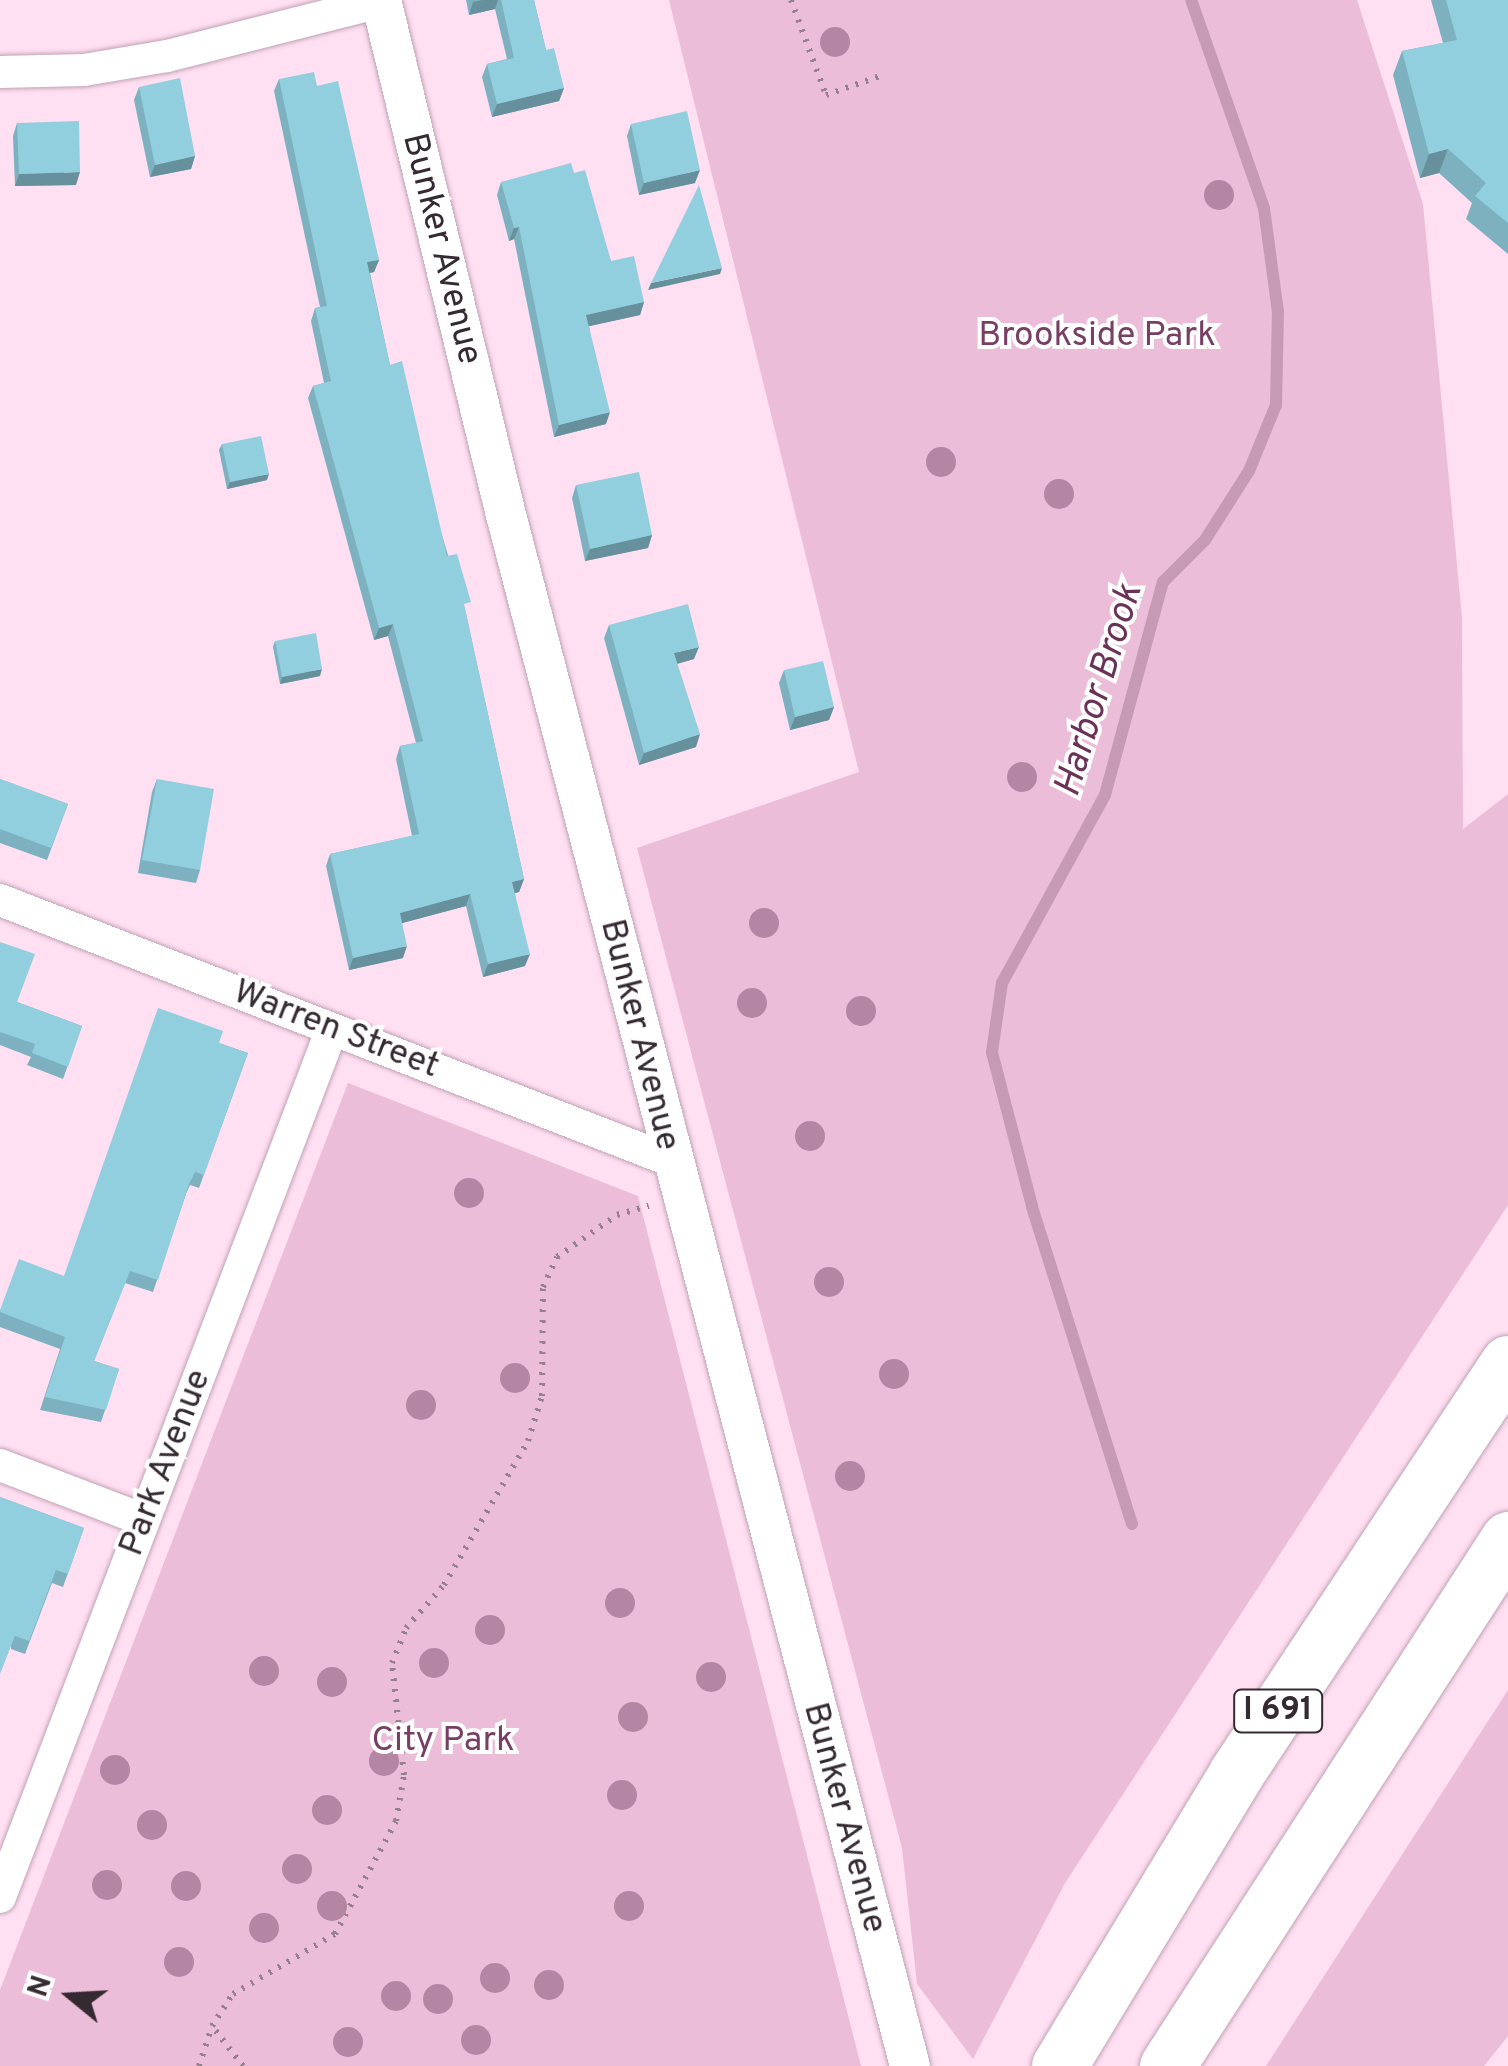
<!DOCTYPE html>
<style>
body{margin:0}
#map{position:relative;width:1508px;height:2066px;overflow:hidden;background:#ffdff2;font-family:Overpass,sans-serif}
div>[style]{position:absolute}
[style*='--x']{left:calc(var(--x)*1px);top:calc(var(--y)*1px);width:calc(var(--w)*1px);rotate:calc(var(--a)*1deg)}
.green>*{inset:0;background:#ebbdd9}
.stream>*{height:12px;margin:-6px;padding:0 6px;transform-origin:6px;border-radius:6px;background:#c699b5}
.path>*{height:6px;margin-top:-3px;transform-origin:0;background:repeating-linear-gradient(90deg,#95808d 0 2.5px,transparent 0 10.5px)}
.roads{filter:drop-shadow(0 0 2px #c1a3b5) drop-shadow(0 0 2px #c1a3b5)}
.minor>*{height:32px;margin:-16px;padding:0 16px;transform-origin:16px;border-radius:16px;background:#fff}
.tertiary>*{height:40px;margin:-20px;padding:0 20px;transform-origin:20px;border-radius:20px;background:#fff}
.motorway>*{height:55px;margin:-27.5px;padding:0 27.5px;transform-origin:27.5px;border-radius:27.5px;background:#fff}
.trees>*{width:30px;height:30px;margin:-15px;border-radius:50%;background:#b586a4}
.wall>*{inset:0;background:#7db1bf}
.shaded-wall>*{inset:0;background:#66909b}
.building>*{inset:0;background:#91cede}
span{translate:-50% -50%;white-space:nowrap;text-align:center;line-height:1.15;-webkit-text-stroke:8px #fff;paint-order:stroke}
.shield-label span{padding:2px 8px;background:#fff;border:2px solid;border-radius:8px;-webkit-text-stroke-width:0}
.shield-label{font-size:32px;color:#352a31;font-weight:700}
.street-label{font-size:35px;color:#352a31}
.park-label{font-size:35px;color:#783e64}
.water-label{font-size:38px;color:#6b3258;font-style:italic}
.north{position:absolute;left:20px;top:1946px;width:100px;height:100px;-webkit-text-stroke:8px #fff;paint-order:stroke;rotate:288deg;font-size:28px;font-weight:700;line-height:40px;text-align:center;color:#352a31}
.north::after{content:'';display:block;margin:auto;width:35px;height:45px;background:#352a31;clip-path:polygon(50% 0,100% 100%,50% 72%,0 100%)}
</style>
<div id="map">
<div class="green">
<i style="clip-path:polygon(669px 0,1357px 0,1423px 204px,1462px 618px,1463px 829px,1508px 794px,1508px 1205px,1065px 1883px,973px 2059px,917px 1984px,902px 1848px,637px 848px,859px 772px)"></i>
<i style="clip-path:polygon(348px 1083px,638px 1196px,861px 2066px,0 2066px,0 1990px)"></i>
<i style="clip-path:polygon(1508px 1690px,1508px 2036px,1484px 2066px,1266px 2066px)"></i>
</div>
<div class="stream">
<i style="--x:1132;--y:1524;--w:333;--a:-107.5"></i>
<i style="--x:1032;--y:1206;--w:159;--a:-104.6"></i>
<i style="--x:992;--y:1052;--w:70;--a:-81.8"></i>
<i style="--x:1002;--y:983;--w:214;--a:-61.3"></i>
<i style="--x:1105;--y:795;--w:221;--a:-74.8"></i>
<i style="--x:1163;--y:582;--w:59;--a:-45"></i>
<i style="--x:1205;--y:540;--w:82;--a:-57.5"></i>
<i style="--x:1249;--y:471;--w:71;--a:-67.8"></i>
<i style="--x:1276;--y:405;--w:93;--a:-88.8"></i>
<i style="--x:1278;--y:312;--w:105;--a:-97.7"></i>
<i style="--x:1264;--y:208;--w:220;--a:-109.3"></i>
</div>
<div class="path">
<i style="--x:791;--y:0;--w:101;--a:69.8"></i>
<i style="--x:826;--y:95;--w:57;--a:-19.4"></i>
<i style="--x:199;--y:2066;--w:42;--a:-72"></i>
<i style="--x:243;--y:2066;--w:51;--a:-127.8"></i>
<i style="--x:212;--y:2026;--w:38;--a:-57"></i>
<i style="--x:233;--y:1994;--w:118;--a:-30.5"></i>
<i style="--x:335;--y:1934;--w:128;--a:-61.6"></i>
<i style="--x:396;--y:1821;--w:47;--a:-80.1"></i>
<i style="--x:404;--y:1775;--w:113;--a:-96.1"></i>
<i style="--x:392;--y:1663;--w:38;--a:-68"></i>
<i style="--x:406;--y:1628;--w:57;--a:-48.5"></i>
<i style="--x:444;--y:1585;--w:167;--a:-59.7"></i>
<i style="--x:528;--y:1441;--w:47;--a:-72.7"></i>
<i style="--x:542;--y:1396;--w:109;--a:-89.5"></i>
<i style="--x:543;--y:1287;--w:33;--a:-65"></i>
<i style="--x:557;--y:1257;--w:73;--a:-35"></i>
<i style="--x:617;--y:1215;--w:33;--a:-16"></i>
</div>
<div class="roads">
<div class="minor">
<i style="--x:0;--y:72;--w:84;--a:-1.4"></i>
<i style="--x:84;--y:70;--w:84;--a:-9.6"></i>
<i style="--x:167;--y:56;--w:221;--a:-14.2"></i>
<i style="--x:0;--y:900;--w:721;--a:21.23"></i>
<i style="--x:0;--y:1465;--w:154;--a:20.9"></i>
<i style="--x:0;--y:1897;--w:929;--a:-69.07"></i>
</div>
<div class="tertiary">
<i style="--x:381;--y:0;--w:530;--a:76.36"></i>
<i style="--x:506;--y:515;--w:1603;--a:75.4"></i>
</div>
<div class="motorway">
<i style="--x:1059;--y:2066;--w:340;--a:-58.8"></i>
<i style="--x:1235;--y:1775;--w:494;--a:-56.5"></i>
<i style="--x:1167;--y:2066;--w:628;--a:-57.09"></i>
</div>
</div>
<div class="trees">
<i style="left:835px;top:42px"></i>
<i style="left:1219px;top:195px"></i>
<i style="left:941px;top:462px"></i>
<i style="left:1059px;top:494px"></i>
<i style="left:1022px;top:777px"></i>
<i style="left:764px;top:923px"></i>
<i style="left:752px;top:1003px"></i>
<i style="left:861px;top:1011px"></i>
<i style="left:810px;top:1136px"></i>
<i style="left:469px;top:1193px"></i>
<i style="left:829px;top:1282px"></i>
<i style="left:894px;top:1374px"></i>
<i style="left:515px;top:1378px"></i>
<i style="left:421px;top:1405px"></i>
<i style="left:850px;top:1476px"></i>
<i style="left:620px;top:1603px"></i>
<i style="left:490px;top:1630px"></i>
<i style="left:434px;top:1663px"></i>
<i style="left:264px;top:1671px"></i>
<i style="left:711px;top:1677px"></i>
<i style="left:332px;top:1682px"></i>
<i style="left:633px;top:1717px"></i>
<i style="left:384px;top:1761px"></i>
<i style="left:115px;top:1770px"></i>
<i style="left:622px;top:1795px"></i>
<i style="left:327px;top:1810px"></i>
<i style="left:152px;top:1825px"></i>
<i style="left:297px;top:1869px"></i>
<i style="left:107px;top:1885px"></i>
<i style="left:186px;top:1886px"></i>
<i style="left:332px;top:1906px"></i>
<i style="left:629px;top:1906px"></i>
<i style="left:264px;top:1928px"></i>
<i style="left:179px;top:1962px"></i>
<i style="left:495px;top:1978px"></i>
<i style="left:549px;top:1985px"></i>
<i style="left:396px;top:1996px"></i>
<i style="left:438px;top:1999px"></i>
<i style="left:476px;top:2040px"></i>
<i style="left:348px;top:2042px"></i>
</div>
<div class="wall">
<i style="clip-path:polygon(466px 0,534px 0,546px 50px,564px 88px,559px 101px,492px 117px,482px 77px,487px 64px,507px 59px,495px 9px,469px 15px)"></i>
<i style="clip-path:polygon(1431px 0,1508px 0,1508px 254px,1466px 219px,1472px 203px,1439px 173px,1420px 178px,1393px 75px,1402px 51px,1443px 43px)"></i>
<i style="clip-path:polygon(279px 79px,317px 86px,379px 260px,374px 272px,370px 273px,390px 365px,466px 614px,524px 879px,519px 892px,515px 893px,525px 966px,483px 977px,466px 906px,402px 923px,403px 958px,349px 970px,326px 866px,330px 854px,412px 836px,396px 759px,400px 746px,416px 743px,388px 636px,374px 640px,308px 398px,313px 386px,324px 383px,311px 321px,315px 308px,320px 307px,274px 91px)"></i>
<i style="clip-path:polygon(139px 87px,195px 156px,191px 169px,150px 177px,134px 100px)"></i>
<i style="clip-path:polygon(17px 123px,76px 185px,15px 186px,13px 136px)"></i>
<i style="clip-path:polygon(631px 124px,695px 183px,639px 195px,627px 136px)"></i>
<i style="clip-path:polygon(574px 173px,611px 261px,644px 302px,640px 315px,589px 326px,606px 424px,554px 437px,514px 239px,509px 241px,497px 195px,501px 182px)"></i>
<i style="clip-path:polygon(222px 444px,267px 480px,227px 489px,219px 450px)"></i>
<i style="clip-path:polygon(576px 485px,652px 535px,648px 548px,585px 561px,572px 498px)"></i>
<i style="clip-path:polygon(609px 625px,694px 659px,677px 664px,696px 747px,639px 765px,604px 638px)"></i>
<i style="clip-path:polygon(275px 641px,320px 676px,280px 684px,273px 647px)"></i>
<i style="clip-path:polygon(784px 670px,834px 707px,829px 720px,790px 730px,779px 683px)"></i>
<i style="clip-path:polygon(0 779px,68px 804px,47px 860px,0 843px)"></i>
<i style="clip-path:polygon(157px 779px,200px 870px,196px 883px,138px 873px,152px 792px)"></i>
<i style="clip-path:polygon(0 942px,17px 1002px,82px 1026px,63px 1079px,27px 1065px,31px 1057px,0 1045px)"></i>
<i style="clip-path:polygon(219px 1043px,248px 1053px,199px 1188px,190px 1185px,186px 1194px,153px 1292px,125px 1283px,94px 1361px,119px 1369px,101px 1422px,40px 1410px,60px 1349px,0 1327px,0 1310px,64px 1276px)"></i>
<i style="clip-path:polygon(0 1497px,84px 1528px,63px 1587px,52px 1583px,25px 1654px,11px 1649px)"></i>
</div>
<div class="shaded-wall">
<i style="clip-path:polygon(482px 0,498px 0,495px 9px,469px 15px,473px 2px)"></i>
<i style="clip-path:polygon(564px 88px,559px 101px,492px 117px,497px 104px)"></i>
<i style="clip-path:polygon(1448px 149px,1439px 173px,1420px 178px,1429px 154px)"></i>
<i style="clip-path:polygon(195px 156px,191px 169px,150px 177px,155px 165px)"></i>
<i style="clip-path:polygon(700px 170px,695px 183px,639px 195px,644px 183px)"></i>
<i style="clip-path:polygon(80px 172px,76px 185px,15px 186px,19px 174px)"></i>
<i style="clip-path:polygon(519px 227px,514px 239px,509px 241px,514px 228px)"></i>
<i style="clip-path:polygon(379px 260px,374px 272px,363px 274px,367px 262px)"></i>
<i style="clip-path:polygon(722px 268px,720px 274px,648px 290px,651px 283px)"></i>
<i style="clip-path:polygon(644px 302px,640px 315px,581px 328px,586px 315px)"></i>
<i style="clip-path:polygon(610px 412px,606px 424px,554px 437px,559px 425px)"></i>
<i style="clip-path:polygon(269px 474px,267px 480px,227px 489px,230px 482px)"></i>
<i style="clip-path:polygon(652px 535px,648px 548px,585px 561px,590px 549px)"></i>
<i style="clip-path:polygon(393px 624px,388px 636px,374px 640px,379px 628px)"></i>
<i style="clip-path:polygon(699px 647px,694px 659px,669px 666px,674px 653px)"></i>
<i style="clip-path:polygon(322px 669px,320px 676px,280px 684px,282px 677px)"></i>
<i style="clip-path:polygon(834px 707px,829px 720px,790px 730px,795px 717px)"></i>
<i style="clip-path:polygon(700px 734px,696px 747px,639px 765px,644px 753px)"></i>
<i style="clip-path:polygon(524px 879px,519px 892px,508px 895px,512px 882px)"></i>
<i style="clip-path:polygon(470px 894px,466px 906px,395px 925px,400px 913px)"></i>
<i style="clip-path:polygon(407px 946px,403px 958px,349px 970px,353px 958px)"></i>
<i style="clip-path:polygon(530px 954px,525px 966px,483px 977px,488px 964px)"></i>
</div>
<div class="building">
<i style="clip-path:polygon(501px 0,534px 0,546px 50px,554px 48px,564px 88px,497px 104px,487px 64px,514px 58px)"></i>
<i style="clip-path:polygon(1446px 0,1508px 0,1508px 223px,1475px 196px,1486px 183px,1448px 149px,1429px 154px,1402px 51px,1457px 40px)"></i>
<i style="clip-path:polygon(314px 72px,317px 86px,338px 81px,379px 260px,367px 262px,390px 365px,402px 361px,447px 556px,457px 554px,471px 602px,464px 604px,524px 879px,512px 882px,530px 954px,488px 964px,470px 894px,400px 913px,407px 946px,353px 958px,330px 854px,419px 834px,400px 746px,423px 741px,393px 624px,379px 628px,313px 386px,331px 381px,315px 308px,327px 306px,279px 79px)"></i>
<i style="clip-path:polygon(180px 78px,195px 156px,155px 165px,139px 87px)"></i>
<i style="clip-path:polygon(687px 111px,700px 170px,644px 183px,631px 124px)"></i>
<i style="clip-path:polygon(79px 121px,80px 172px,19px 174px,17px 123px)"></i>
<i style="clip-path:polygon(571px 163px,574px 173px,585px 170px,611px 261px,634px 256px,644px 302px,586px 315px,610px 412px,559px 425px,519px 227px,514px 228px,501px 182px)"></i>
<i style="clip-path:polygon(699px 185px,722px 268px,651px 283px)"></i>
<i style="clip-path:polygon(261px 436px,269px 474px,230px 482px,222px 444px)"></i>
<i style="clip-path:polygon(639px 472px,652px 535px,590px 549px,576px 485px)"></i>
<i style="clip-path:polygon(688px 604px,699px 647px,674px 653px,700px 734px,644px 753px,609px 625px)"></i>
<i style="clip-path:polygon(316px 633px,322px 669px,282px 677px,275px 641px)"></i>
<i style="clip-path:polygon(823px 661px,834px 707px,795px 717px,784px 670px)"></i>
<i style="clip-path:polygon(0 779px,68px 804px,51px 848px,0 829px)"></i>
<i style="clip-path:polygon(157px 779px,214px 789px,200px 870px,142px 860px)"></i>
<i style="clip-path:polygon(0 942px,35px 954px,17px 1002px,82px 1026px,68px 1067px,32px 1053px,35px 1044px,0 1032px)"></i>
<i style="clip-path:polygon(158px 1008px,223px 1031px,219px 1043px,248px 1053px,204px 1175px,195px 1172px,189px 1184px,158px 1280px,130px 1271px,94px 1361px,119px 1369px,106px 1410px,45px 1397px,65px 1337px,0 1312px,0 1310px,19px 1259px,64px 1276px)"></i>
<i style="clip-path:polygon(0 1497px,84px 1528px,68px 1574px,56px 1570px,29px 1641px,15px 1636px,0 1674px)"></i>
</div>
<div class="shield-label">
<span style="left:1278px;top:1711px">I 691</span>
</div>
<div class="street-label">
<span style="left:441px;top:249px;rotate:76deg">Bunker Avenue</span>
<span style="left:336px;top:1030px;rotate:21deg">Warren Street</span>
<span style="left:639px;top:1035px;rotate:76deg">Bunker Avenue</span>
<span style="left:166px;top:1463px;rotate:-69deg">Park Avenue</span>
<span style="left:844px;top:1818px;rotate:75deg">Bunker Avenue</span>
</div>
<div class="park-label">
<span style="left:1097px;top:336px">Brookside Park</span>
<span style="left:443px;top:1741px">City Park</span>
</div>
<div class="water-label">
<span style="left:1100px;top:691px;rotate:-73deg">Harbor Brook</span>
</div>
<div class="north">N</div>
</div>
